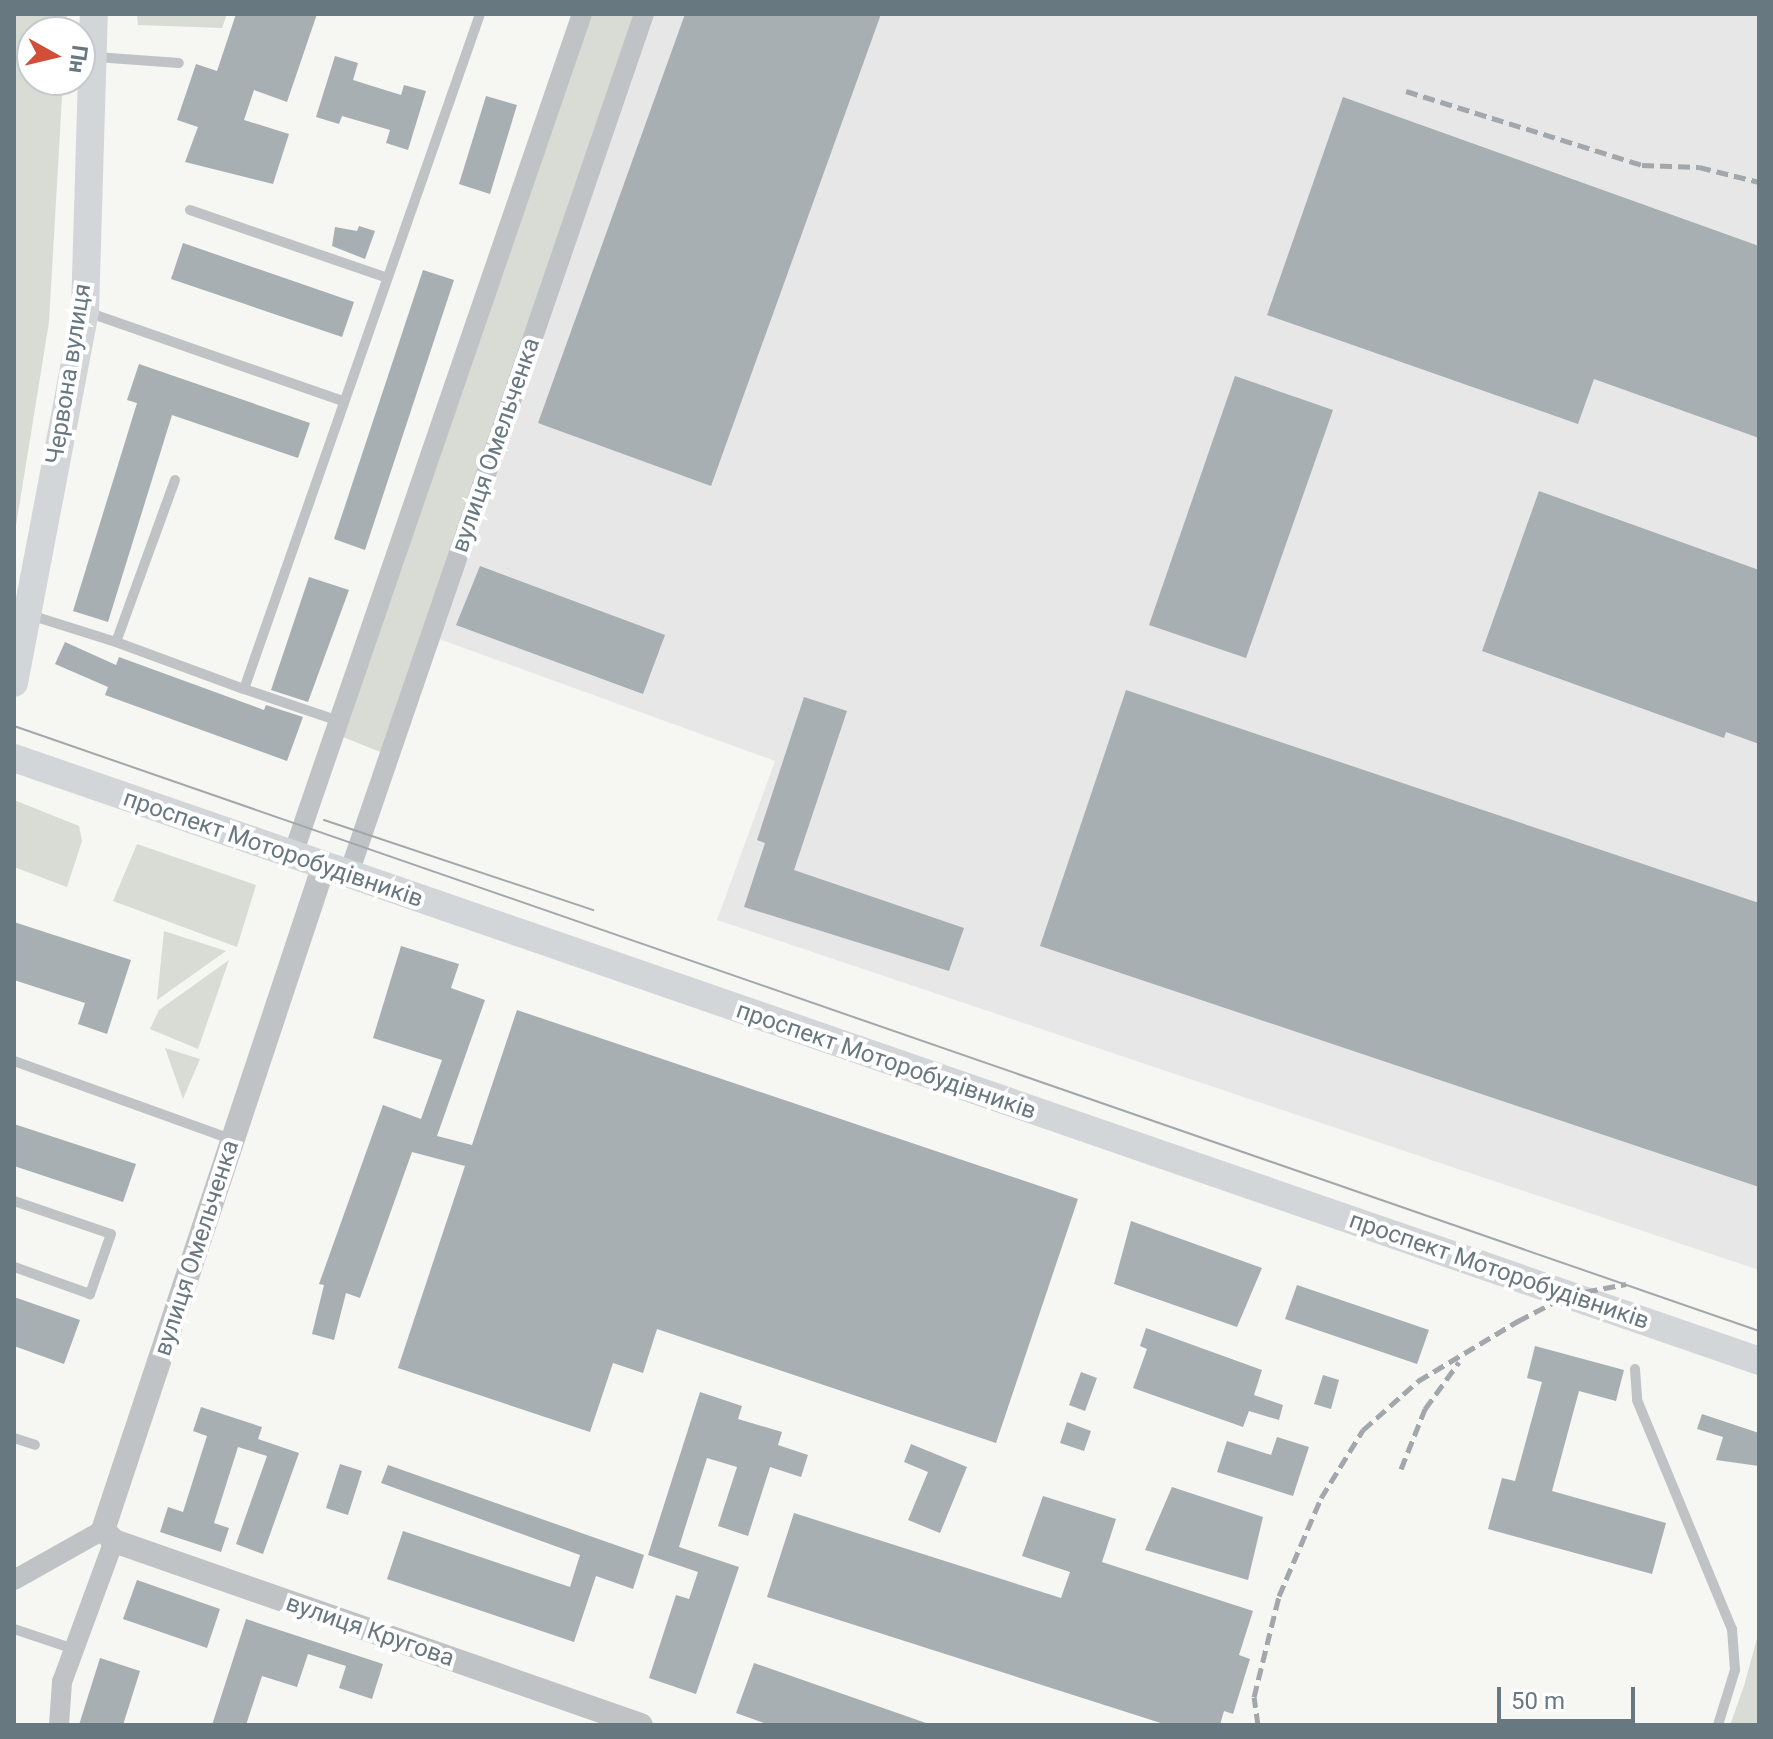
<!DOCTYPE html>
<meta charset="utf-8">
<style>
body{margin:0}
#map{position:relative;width:1773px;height:1739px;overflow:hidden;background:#f6f6f3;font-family:Roboto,sans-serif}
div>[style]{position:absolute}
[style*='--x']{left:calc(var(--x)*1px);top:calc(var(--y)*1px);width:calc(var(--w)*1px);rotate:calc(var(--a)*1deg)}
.built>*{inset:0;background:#e6e7e6}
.green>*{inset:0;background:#d8dcd4}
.building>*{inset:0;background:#a7afb3}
.service>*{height:10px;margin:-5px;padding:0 5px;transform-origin:5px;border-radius:5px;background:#bfc3c6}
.minor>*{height:20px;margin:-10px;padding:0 10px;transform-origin:10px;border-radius:10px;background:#bfc3c6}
.tertiary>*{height:24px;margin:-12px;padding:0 12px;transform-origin:12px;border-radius:12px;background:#bfc3c6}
.secondary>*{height:28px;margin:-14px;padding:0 14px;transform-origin:14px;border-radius:14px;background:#d2d6d9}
.tram>*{height:2px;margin:-1px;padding:0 1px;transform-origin:1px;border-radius:1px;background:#a1a7ab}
.rail>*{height:5px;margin-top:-2.5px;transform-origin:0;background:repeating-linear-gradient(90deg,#a1a7ab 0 12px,transparent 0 18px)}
span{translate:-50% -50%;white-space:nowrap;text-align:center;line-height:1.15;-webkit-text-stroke:8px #fff;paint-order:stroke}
.street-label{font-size:24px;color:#687881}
.frame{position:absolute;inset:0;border:16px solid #687881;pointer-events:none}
.north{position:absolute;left:16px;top:16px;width:80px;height:80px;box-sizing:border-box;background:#fff;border:2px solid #c3c9cd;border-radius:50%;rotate:98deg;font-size:22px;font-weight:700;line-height:32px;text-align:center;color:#687881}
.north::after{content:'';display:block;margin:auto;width:28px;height:36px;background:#d14e38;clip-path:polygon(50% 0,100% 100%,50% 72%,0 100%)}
.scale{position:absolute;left:1497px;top:1687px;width:138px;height:36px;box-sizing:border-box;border:4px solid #687881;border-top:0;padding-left:10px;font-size:24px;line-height:28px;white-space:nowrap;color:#687881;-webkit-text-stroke:6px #fff;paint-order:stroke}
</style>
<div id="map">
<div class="built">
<i style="clip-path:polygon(650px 14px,1759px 14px,1759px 1270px,717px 920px,775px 761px,434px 637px)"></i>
</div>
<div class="green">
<i style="clip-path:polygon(14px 14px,67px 14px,66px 32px,32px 32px,32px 80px,63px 80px,49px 322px,14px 538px)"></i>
<i style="clip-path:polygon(137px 14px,227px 14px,222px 28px,138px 25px)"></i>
<i style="clip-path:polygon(590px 14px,636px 14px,383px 753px,338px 735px)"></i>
<i style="clip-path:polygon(14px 800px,79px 826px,82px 841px,67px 887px,14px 867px)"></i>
<i style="clip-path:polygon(137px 844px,256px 885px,237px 947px,113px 901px)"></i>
<i style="clip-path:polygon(164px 931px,226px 951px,157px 1000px)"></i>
<i style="clip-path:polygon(229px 960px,198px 1049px,150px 1029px,159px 1010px)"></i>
<i style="clip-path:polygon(165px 1048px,200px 1059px,183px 1099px)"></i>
<i style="clip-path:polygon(1759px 1631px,1759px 1725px,1730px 1725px,1744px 1686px)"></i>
</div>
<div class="building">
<i style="clip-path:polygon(236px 14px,317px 14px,287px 102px,254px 90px,244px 120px,289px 134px,273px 184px,185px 162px,198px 127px,177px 120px,196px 64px,217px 71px)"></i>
<i style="clip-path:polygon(685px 14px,881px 14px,711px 486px,538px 423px)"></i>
<i style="clip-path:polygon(335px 56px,358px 63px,353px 80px,401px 95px,404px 85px,426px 91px,408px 150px,386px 143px,390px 130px,342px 116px,339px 124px,316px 117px)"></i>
<i style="clip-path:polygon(486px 96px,517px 105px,490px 194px,459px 184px)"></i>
<i style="clip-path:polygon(1343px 97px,1759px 246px,1759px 438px,1594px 379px,1578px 424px,1267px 315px)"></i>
<i style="clip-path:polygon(359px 226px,375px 231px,365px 259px,332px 246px,335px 227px,357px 231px)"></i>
<i style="clip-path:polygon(183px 243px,354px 302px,342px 337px,171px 279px)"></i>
<i style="clip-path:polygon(423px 270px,454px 280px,365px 550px,334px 539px)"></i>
<i style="clip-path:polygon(139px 364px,310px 423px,298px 458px,172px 415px,108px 622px,73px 611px,137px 403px,127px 400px)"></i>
<i style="clip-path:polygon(1235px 376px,1333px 410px,1246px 658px,1149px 625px)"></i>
<i style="clip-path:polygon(1539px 491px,1759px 570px,1759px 744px,1726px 732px,1724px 738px,1482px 651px)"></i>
<i style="clip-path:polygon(480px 566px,665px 635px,643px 694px,456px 625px)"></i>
<i style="clip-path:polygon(309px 577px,349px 590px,308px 702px,271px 690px)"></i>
<i style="clip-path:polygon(65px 642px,116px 665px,119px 657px,264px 710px,266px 705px,303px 717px,287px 761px,105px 695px,108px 687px,55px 664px)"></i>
<i style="clip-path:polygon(1126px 690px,1759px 903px,1759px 1187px,1040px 946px)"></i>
<i style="clip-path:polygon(804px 697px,847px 711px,794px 870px,964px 928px,949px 971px,744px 907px,765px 843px,757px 840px)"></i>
<i style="clip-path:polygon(14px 922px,131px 960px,107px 1034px,78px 1024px,85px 1003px,14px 980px)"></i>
<i style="clip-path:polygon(401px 946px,459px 964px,451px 988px,485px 1000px,437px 1136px,472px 1145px,517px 1010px,1078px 1199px,996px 1443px,657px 1329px,643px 1373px,613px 1363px,590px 1432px,398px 1368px,465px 1166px,412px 1152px,360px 1298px,346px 1293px,334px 1340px,312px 1334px,324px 1285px,319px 1284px,383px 1105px,421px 1119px,442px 1060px,373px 1038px)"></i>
<i style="clip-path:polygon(14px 1124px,136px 1164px,123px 1202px,14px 1166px)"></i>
<i style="clip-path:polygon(1131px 1221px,1262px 1268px,1237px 1327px,1114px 1284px)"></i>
<i style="clip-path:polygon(1297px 1285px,1429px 1330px,1417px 1364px,1285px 1319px)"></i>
<i style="clip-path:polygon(14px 1297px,80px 1320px,64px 1364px,14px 1346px)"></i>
<i style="clip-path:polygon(1146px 1328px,1262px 1370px,1254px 1395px,1283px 1405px,1279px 1420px,1249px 1411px,1243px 1427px,1133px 1388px,1147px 1349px,1140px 1346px)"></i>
<i style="clip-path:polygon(1535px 1346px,1624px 1370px,1616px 1401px,1579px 1391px,1552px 1491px,1666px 1523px,1652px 1574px,1488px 1529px,1502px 1478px,1515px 1481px,1542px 1382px,1527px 1378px)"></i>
<i style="clip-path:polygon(1081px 1372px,1097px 1378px,1085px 1411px,1069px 1405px)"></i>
<i style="clip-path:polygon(1323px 1375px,1339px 1380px,1331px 1409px,1314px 1404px)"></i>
<i style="clip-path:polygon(700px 1392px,742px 1406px,738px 1419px,782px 1432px,778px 1445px,808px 1455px,801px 1477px,770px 1467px,748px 1536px,718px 1526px,737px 1467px,707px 1458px,679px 1547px,739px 1567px,696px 1694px,649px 1678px,676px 1595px,689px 1599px,698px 1572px,648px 1555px)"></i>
<i style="clip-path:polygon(201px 1407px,262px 1427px,258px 1439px,299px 1453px,263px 1554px,236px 1544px,267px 1456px,238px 1447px,214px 1523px,229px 1528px,221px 1552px,160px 1532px,168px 1507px,183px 1512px,207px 1436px,193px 1431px)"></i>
<i style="clip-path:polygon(1702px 1414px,1759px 1433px,1759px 1466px,1716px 1460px,1723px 1437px,1697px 1429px)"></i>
<i style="clip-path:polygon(1067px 1422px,1091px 1431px,1084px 1451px,1060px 1443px)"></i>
<i style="clip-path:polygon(1277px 1437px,1309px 1447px,1293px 1496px,1217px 1472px,1227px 1441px,1271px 1455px)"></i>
<i style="clip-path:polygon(911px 1444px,967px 1467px,940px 1533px,908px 1520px,928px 1472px,904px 1462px)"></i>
<i style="clip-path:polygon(340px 1464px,362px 1471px,348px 1515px,326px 1508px)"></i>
<i style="clip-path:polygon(388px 1465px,644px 1555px,633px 1589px,596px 1576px,574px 1642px,387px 1579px,403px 1531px,570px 1587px,580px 1555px,381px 1483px)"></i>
<i style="clip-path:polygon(1172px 1487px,1263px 1517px,1248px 1580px,1145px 1550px)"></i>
<i style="clip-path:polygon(1043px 1496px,1116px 1519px,1102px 1562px,1253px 1611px,1239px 1655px,1250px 1659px,1233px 1714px,1224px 1711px,1220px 1725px,1167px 1725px,767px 1597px,794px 1513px,1061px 1598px,1070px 1572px,1022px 1556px)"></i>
<i style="clip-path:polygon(137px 1580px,220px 1609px,207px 1648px,123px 1619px)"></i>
<i style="clip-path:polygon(246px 1619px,383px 1664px,372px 1699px,339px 1688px,346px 1666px,308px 1654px,297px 1687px,262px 1676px,246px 1725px,212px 1725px)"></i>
<i style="clip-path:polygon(100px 1658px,140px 1671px,123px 1725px,79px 1725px)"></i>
<i style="clip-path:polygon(754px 1663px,926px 1723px,926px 1725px,770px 1725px,736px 1713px)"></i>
</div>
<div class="service">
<i style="--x:96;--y:57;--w:83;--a:4.1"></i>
<i style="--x:190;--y:210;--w:206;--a:19"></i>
<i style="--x:87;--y:312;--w:270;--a:19.2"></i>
<i style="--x:175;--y:480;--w:172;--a:110"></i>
<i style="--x:116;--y:642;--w:136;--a:20.2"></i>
<i style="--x:244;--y:689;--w:715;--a:-70.73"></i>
<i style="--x:30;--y:615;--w:90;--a:17.4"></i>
<i style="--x:244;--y:689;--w:97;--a:18.6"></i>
<i style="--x:14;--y:1061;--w:234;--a:19.8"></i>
<i style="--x:14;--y:1201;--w:102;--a:18.8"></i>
<i style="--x:111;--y:1234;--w:64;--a:109.3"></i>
<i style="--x:90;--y:1294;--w:81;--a:-160.4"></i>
<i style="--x:1635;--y:1369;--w:31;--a:86"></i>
<i style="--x:1637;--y:1400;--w:248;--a:67.5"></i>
<i style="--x:1732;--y:1629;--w:41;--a:85.8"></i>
<i style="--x:1735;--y:1670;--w:58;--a:107.2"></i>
<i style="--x:14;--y:1438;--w:22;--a:18"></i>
<i style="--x:14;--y:1629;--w:63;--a:18.4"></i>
</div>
<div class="minor">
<i style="--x:292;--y:857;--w:891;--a:-71.02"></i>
<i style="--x:348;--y:876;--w:911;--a:-71.05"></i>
<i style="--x:14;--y:1580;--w:102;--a:-29.3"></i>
<i style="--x:59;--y:1725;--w:43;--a:-86"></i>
<i style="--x:62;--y:1682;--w:150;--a:-69.8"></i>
</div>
<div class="tertiary">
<i style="--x:323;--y:868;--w:698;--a:108.38"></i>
<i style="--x:103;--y:1530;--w:16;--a:45"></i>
<i style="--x:114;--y:1541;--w:558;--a:19.25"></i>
</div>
<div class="secondary">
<i style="--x:14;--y:683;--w:379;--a:-79.2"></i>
<i style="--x:85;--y:311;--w:297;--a:-88.3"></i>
<i style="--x:14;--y:758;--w:1846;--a:19.06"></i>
</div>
<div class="tram">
<i style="--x:14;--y:726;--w:1847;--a:19.12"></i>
<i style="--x:324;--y:820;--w:284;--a:18.5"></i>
</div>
<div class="rail">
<i style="--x:1406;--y:91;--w:247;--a:17.4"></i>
<i style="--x:1642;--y:165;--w:57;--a:2"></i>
<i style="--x:1699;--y:167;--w:62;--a:14"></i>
<i style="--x:1401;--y:1469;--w:65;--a:-68.2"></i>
<i style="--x:1425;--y:1409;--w:58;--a:-54.1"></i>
<i style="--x:1258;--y:1725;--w:28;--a:-98"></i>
<i style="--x:1254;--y:1697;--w:104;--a:-76.1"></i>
<i style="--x:1279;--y:1596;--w:107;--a:-66.8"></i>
<i style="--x:1321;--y:1498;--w:80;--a:-58.3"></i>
<i style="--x:1363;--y:1430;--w:74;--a:-41.7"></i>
<i style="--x:1418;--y:1381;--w:117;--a:-31"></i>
<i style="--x:1518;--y:1321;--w:56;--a:-27.5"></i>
<i style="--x:1568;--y:1295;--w:59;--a:-10.7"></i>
</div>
<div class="street-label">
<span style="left:69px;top:374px;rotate:-81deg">Червона вулиця</span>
<span style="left:496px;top:445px;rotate:-71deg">вулиця Омельченка</span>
<span style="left:273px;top:849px;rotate:19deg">проспект Моторобудівників</span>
<span style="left:886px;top:1061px;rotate:19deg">проспект Моторобудівників</span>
<span style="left:197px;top:1248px;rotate:-72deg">вулиця Омельченка</span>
<span style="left:1499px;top:1271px;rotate:19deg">проспект Моторобудівників</span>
<span style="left:370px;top:1631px;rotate:19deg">вулиця Кругова</span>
</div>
<div class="frame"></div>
<div class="north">Пн</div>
<div class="scale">50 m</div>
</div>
